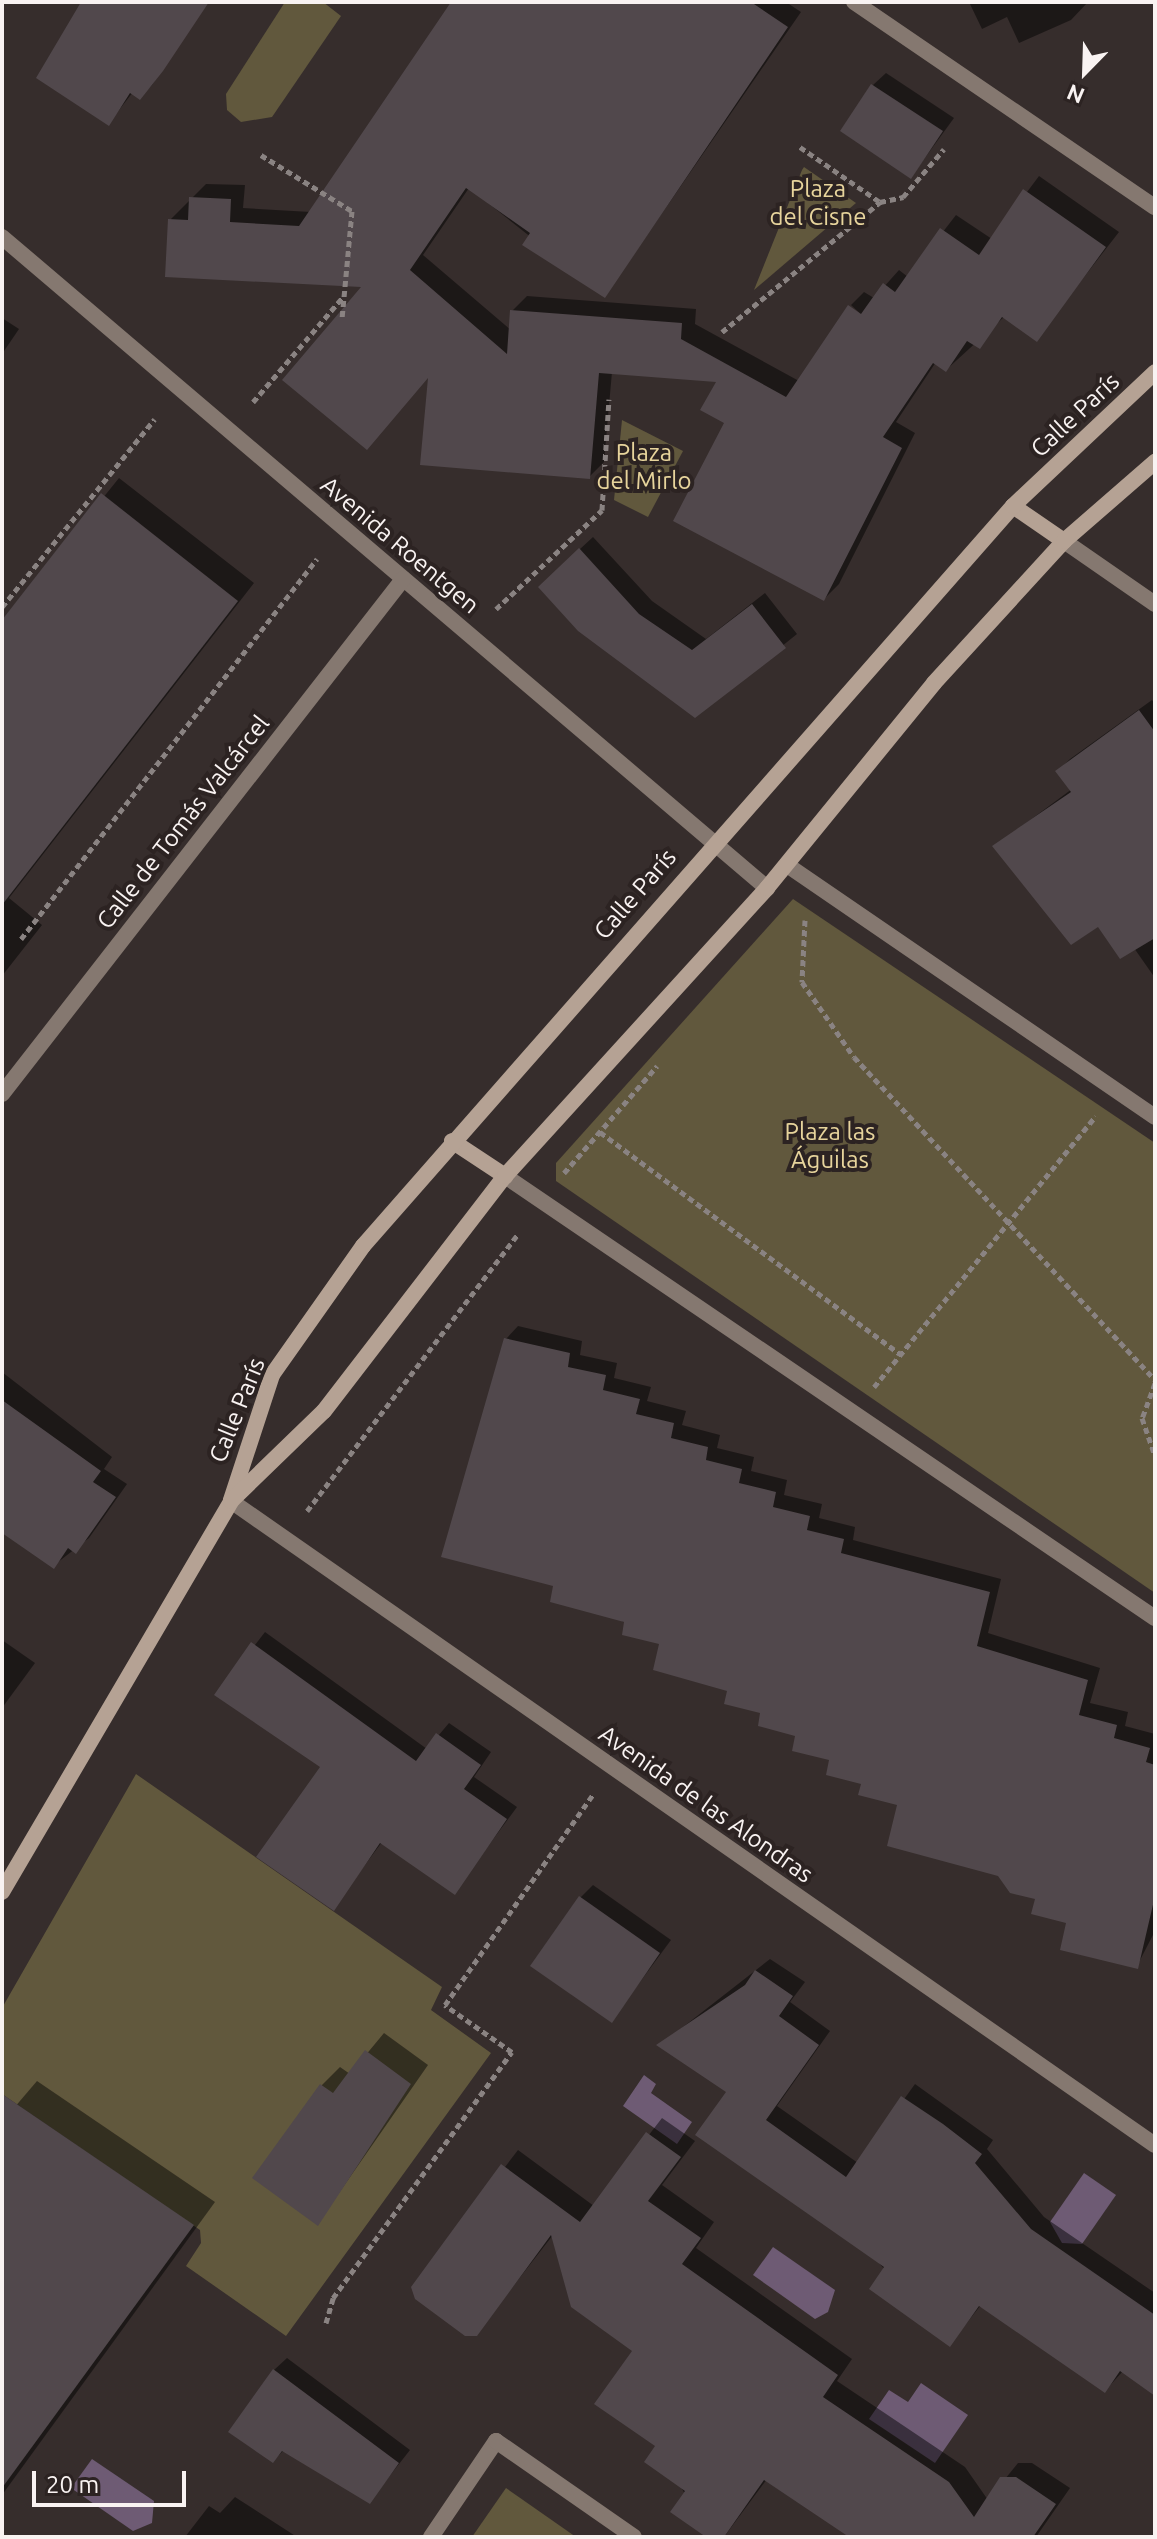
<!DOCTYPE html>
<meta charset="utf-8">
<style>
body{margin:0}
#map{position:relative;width:1157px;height:2539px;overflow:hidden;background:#362d2c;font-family:Ubuntu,sans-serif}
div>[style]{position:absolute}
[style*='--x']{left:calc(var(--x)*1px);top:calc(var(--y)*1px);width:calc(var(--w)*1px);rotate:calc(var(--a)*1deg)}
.green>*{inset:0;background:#61583d}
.water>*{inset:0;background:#6e5b74}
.shadow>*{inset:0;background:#0007}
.building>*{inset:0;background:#51484c}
.path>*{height:5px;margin-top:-2.5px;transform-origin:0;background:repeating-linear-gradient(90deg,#8a8382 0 6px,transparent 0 10px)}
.lane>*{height:16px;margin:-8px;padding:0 8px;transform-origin:8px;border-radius:8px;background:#857870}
.street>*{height:16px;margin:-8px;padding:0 8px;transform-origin:8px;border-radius:8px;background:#857870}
.secondary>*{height:16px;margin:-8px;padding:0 8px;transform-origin:8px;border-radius:8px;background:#b5a294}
span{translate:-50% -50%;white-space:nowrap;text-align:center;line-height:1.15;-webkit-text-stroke:8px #2c2322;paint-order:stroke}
.park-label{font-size:24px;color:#e7d49c}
.street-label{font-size:24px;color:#f9f3f2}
.frame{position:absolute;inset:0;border:4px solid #f9f3f2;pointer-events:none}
.north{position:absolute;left:1045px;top:32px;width:80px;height:80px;-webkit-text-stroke:6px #2c2322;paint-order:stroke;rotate:203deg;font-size:22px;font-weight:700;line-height:32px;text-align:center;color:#f9f3f2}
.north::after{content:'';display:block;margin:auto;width:28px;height:36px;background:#f9f3f2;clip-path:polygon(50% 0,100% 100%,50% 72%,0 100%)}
.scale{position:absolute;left:32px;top:2471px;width:154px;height:36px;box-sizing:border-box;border:4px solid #f9f3f2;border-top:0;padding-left:10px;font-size:24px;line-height:28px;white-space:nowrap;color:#f9f3f2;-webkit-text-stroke:6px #2c2322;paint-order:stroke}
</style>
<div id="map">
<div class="green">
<i style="clip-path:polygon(285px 2px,323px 2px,341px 16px,272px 117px,241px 122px,227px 110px,226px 94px)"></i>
<i style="clip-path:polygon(804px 167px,856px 203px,754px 290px,802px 170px)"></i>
<i style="clip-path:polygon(622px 420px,683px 451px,648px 517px,614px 500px)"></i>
<i style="clip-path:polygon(793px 899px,1155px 1143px,1155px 1593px,556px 1181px,556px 1163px)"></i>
<i style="clip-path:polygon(136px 1774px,442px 1987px,431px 2010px,491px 2053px,286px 2336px,186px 2266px,201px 2243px,200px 2230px,2px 2094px,2px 2008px)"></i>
<i style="clip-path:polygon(506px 2488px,576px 2537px,472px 2537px)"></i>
</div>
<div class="water">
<i style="clip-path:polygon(644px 2075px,656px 2084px,651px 2093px,692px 2122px,677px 2144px,623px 2106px)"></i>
<i style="clip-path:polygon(1084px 2173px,1116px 2195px,1082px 2244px,1062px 2243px,1050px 2222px)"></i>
<i style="clip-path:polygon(773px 2247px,835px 2290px,828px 2312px,815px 2319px,753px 2275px)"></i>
<i style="clip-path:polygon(921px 2383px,968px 2415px,935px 2463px,869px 2419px,889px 2390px,908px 2402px)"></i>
<i style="clip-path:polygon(92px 2459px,154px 2501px,152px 2523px,133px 2531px,71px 2488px)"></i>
</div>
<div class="shadow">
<i style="clip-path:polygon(87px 2px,208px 2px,152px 85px,140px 97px,133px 92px,109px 123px)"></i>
<i style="clip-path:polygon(454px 2px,786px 2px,801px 12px,605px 296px,469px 188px,423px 255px,511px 330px,512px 311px,527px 296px,696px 309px,695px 324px,799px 381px,868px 321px,851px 305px,864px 292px,874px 298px,899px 270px,908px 277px,956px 215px,992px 239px,1039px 176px,1119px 232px,1036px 339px,1004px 317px,946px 370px,936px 362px,896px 422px,915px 433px,839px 584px,824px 599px,727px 422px,719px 380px,612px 372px,604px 462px,589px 477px,430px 375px,365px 285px,170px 220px,206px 184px,245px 185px,243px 208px,311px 212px)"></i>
<i style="clip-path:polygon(969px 2px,1088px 2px,1071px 20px,1019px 43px,1007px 17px,982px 29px)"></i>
<i style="clip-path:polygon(886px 73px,954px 118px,911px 177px,873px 85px)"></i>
<i style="clip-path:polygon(2px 318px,19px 329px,2px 354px)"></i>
<i style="clip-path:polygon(119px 478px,254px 583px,9px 898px,42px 925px,2px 976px,2px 623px)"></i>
<i style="clip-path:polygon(593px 537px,652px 601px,706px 639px,765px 593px,797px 634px,695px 716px,553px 574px)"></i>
<i style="clip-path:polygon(1152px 700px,1155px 704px,1155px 978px,1134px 948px,995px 846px,1072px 789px,1058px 771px,1070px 759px)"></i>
<i style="clip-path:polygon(518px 1326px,582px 1341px,580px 1355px,617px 1363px,614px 1378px,651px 1387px,647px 1401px,686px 1411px,682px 1425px,720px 1435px,717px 1448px,754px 1457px,751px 1471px,787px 1480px,784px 1495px,822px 1504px,819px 1518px,855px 1527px,853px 1540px,1001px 1579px,988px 1633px,1100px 1668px,1090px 1703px,1128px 1712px,1125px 1726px,1155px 1734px,1155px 1931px,1137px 1966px,662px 1643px,556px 1585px,506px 1339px)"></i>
<i style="clip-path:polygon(2px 1372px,112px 1457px,104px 1469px,127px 1484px,89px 1538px,53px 1566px,2px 1531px)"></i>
<i style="clip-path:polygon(265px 1632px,427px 1749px,449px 1723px,491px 1752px,474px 1777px,517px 1807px,454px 1892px,382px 1842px,333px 1908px,323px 1766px,217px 1694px)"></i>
<i style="clip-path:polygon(2px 1640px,35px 1663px,2px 1708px)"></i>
<i style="clip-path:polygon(593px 1885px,671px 1940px,612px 2020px,580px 1898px)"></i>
<i style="clip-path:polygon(770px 1959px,805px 1982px,790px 2002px,830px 2031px,777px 2106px,858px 2163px,915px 2084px,993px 2140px,987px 2149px,1044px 2217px,1155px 2293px,1155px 2393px,1123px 2371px,1105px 2391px,981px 2305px,950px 2344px,729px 2092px,660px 2045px)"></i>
<i style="clip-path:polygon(384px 2033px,428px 2065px,318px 2223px,322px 2085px,340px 2067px,350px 2074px)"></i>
<i style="clip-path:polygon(37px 2081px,215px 2202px,2px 2495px,2px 2122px)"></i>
<i style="clip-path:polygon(662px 2118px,695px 2141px,662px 2185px,714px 2222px,696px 2248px,852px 2359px,837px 2381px,965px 2467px,988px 2500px,1018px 2463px,1032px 2463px,1070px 2488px,1036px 2537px,852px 2537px,767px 2479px,724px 2537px,709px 2537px,658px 2446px,635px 2351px,553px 2235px,476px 2334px,413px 2287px,518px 2150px,594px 2206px)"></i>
<i style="clip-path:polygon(287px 2358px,410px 2450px,370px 2501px,284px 2450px,273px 2461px,274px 2370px)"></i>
<i style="clip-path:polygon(235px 2497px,297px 2537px,185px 2537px,209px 2506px,220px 2513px)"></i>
</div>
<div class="building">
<i style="clip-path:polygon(81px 2px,209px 2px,163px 71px,140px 100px,130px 93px,109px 126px,36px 78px)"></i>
<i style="clip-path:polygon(451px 2px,751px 2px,788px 27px,605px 298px,522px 245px,530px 233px,466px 188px,410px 270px,507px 354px,510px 310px,682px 323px,681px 339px,786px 397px,848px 305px,861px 314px,883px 283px,895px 292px,940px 228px,979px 255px,1023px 189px,1106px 247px,1037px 342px,1002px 317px,980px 349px,967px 341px,946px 372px,933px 363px,883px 437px,902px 448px,824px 601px,673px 521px,724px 423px,700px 410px,716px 382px,599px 373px,590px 479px,420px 465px,428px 378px,367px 450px,282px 380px,361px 287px,165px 277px,168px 219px,188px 220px,189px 197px,231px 199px,230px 222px,299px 226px)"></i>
<i style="clip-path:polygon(871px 84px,943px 131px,911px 179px,840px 131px)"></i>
<i style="clip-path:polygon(101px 493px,238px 601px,2px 905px,2px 620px)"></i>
<i style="clip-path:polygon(579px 548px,639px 614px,692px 650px,752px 604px,786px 648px,695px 718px,578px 631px,538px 587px)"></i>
<i style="clip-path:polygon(1139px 710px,1155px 732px,1155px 938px,1120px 959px,1098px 927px,1071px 945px,992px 846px,1071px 792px,1055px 771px)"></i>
<i style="clip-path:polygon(504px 1338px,570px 1353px,568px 1367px,606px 1375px,603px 1390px,640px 1399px,636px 1414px,674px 1423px,671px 1438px,708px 1447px,706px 1460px,742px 1469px,739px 1483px,776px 1492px,773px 1507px,810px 1516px,807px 1530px,844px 1539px,841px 1553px,990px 1592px,977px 1646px,1088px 1680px,1079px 1715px,1117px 1725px,1114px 1738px,1150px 1748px,1146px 1762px,1155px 1765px,1155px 1896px,1138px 1969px,1060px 1950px,1066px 1923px,1031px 1914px,1035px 1899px,1010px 1893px,998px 1876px,887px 1846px,897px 1805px,858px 1795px,861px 1784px,826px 1775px,829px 1760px,792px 1751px,795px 1736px,758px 1726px,760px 1713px,724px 1704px,727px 1691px,653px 1670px,659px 1644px,622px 1635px,624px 1622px,550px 1602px,553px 1586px,441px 1557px)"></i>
<i style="clip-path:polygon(2px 1400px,101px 1471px,93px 1482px,116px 1497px,76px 1554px,68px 1548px,54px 1569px,2px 1533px)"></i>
<i style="clip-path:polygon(251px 1642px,416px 1761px,436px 1733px,481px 1765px,464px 1789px,507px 1819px,455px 1895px,380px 1843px,334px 1911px,256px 1857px,320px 1767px,214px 1695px)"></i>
<i style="clip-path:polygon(579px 1896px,660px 1953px,612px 2023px,530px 1966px)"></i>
<i style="clip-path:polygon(755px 1970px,793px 1996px,779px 2016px,819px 2045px,766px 2120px,846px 2177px,901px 2096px,943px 2124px,982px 2154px,975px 2163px,1031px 2229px,1155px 2315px,1155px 2396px,1120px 2371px,1105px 2393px,979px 2306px,950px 2347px,869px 2289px,884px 2267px,695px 2135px,726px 2092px,656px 2045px,745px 1985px)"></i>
<i style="clip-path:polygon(365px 2050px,411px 2084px,318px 2226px,252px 2178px,320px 2084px,333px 2093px)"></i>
<i style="clip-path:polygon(2px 2094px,194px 2225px,2px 2488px)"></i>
<i style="clip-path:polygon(646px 2132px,681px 2157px,648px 2201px,701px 2238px,682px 2264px,838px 2375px,823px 2397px,949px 2482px,974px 2517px,1000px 2477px,1016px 2477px,1056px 2504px,1033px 2537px,849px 2537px,764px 2480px,724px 2537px,706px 2537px,670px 2512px,685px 2491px,644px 2462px,655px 2446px,594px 2404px,632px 2351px,571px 2307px,551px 2235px,477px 2336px,465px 2336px,415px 2299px,411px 2287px,501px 2164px,580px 2222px)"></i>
<i style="clip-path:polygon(273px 2369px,399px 2463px,370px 2504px,282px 2451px,273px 2463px,228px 2432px)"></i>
</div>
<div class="path">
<i style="--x:800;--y:147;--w:97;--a:34.5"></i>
<i style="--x:261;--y:155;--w:107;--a:31.6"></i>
<i style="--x:352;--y:211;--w:107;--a:95.3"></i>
<i style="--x:722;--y:332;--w:205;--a:-39.4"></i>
<i style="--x:880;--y:202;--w:24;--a:-12"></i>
<i style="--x:903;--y:197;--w:63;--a:-49.5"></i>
<i style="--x:253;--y:402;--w:140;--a:-49.4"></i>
<i style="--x:2;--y:607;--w:242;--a:-50.9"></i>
<i style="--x:496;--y:609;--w:145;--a:-43"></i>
<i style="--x:602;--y:510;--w:111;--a:-86.4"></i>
<i style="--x:805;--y:920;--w:62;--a:92.8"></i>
<i style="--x:802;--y:982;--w:91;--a:55.3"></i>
<i style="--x:854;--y:1057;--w:442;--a:47"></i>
<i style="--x:21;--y:939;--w:482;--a:-52.1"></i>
<i style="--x:600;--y:1132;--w:373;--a:36.5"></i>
<i style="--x:564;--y:1173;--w:142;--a:-49"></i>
<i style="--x:1155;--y:1383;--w:37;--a:110"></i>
<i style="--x:1142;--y:1418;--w:39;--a:71"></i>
<i style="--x:874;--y:1387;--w:350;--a:-50.7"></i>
<i style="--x:307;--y:1511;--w:347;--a:-52.7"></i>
<i style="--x:326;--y:2323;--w:26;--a:-74"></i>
<i style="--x:333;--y:2298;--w:304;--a:-54"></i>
<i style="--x:512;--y:2052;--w:82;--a:-145"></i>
<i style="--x:445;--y:2005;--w:259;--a:-54.9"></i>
</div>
<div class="lane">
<i style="--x:854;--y:2;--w:364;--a:34.3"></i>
</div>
<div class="street">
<i style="--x:2;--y:237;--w:1005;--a:40.4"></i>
<i style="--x:1064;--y:541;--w:111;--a:34.7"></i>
<i style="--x:787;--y:865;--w:446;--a:34.4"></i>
<i style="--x:2;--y:1094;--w:653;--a:-52.09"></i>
<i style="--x:505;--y:1176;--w:786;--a:34.22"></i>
<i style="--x:231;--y:1501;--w:1126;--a:34.88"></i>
<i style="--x:431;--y:2537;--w:116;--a:-55.9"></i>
<i style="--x:496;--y:2441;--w:168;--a:34.8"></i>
</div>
<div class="secondary">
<i style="--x:1013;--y:506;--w:62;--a:34.5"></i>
<i style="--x:452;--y:1141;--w:64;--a:33.4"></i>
<i style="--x:231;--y:1500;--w:132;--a:-71.8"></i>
<i style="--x:272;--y:1375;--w:158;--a:-54.8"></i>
<i style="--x:363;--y:1246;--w:985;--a:-48.7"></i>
<i style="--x:1013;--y:506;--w:195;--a:-43.3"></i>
<i style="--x:2;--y:1892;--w:453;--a:-59.6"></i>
<i style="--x:231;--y:1501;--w:129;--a:-44.1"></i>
<i style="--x:324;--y:1411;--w:297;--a:-52.4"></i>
<i style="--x:505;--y:1176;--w:389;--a:-47.7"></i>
<i style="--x:767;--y:888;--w:264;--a:-50.8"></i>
<i style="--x:934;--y:683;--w:193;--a:-47.5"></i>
<i style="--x:1064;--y:541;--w:121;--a:-41"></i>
</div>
<div class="park-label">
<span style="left:818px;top:203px">Plaza<br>del Cisne</span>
<span style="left:644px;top:467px">Plaza<br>del Mirlo</span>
<span style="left:830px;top:1146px">Plaza las<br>Águilas</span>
</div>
<div class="street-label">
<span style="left:1075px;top:415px;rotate:-43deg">Calle París</span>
<span style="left:400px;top:545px;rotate:40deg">Avenida Roentgen</span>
<span style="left:183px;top:822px;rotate:-52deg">Calle de Tomás Valcárcel</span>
<span style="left:635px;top:894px;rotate:-49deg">Calle París</span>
<span style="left:237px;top:1410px;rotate:-68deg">Calle París</span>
<span style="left:706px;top:1804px;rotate:35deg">Avenida de las Alondras</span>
</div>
<div class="frame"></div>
<div class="north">N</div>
<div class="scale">20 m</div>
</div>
